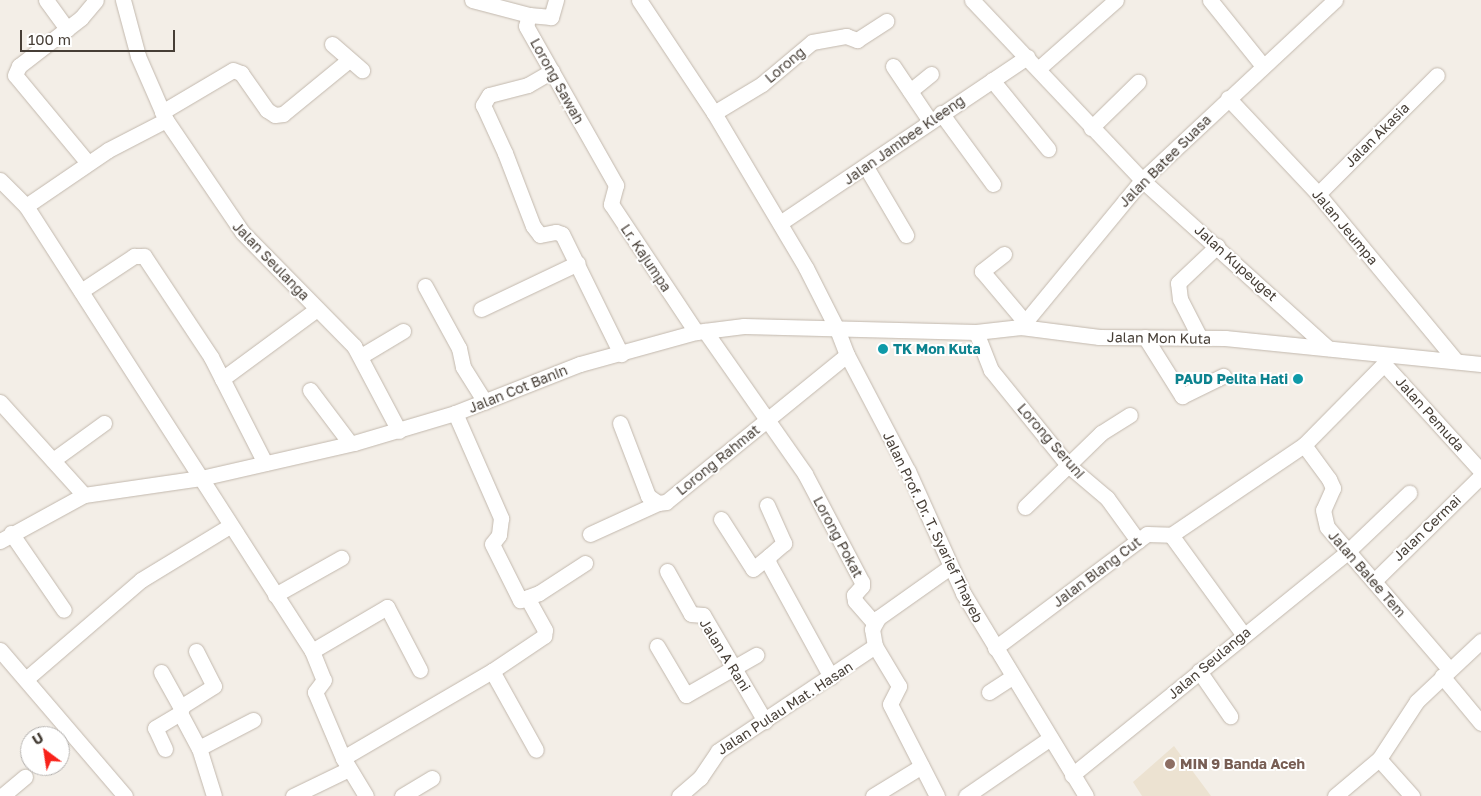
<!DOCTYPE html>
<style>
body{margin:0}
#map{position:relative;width:1481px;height:796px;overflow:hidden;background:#f3eee7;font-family:"Golos Text",sans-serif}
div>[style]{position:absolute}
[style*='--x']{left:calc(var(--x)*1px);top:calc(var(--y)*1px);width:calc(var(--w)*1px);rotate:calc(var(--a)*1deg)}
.education>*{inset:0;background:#ece2d1}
.roads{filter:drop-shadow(0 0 1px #c2b8ad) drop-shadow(0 0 1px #c2b8ad)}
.minor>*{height:15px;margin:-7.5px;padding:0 7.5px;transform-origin:7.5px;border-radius:7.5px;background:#fff}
.dots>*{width:14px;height:14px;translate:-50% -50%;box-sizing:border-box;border:2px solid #fff;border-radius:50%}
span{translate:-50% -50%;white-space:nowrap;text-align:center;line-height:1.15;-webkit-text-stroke:4px #fff;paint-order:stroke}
.street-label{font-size:14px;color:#463e36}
.culture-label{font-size:14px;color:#0d838f;font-weight:700}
.left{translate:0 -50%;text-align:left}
.right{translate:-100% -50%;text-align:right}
.education-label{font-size:14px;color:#785e54;font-weight:700}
.north{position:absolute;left:20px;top:726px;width:50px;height:50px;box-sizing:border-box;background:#fff;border:1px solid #b5b2af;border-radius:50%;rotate:329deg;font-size:14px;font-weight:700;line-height:20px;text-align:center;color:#463e36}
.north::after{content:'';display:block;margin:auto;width:18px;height:22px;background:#f8221a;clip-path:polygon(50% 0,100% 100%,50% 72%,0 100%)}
.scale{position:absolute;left:20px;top:30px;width:155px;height:22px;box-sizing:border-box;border:2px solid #463e36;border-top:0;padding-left:6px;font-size:15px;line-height:18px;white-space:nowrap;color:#463e36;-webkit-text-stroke:4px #fff;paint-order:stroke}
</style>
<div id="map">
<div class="education">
<i style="clip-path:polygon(1174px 746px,1211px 796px,1142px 796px,1133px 782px)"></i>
</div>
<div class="roads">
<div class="minor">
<i style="--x:46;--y:0;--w:36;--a:54"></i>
<i style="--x:123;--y:0;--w:58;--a:75"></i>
<i style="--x:138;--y:56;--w:70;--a:66.4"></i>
<i style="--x:166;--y:120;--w:135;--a:55.8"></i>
<i style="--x:242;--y:232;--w:160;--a:45.5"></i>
<i style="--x:354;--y:346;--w:96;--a:62.1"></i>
<i style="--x:472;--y:0;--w:59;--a:14.7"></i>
<i style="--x:556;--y:0;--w:18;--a:106"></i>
<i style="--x:551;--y:17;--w:22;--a:-175"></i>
<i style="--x:529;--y:15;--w:11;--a:105"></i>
<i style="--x:526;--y:26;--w:183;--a:60.5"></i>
<i style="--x:616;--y:185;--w:20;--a:105"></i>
<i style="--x:611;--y:204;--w:154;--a:56.4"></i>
<i style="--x:639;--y:0;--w:136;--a:56.4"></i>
<i style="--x:714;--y:113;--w:180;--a:59.3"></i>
<i style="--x:806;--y:268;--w:68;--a:63.1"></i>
<i style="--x:837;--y:329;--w:28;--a:69"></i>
<i style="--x:847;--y:355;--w:131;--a:62.3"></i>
<i style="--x:908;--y:471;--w:134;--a:65.7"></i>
<i style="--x:963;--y:593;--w:237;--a:58.8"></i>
<i style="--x:972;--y:0;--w:248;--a:46.6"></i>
<i style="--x:1142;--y:180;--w:251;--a:42.1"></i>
<i style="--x:1210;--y:0;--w:85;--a:51.2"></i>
<i style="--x:332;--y:44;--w:40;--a:41"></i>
<i style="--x:893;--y:66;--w:66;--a:56.1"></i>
<i style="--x:1038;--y:69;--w:104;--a:-41.5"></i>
<i style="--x:552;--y:71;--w:28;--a:150"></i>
<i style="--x:528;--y:85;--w:40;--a:165.6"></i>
<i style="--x:489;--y:95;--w:12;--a:121"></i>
<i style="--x:483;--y:105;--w:53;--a:65.4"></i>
<i style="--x:505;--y:153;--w:78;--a:69"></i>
<i style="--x:533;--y:226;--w:11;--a:52"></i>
<i style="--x:540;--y:235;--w:16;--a:-11"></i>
<i style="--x:556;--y:232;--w:6;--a:18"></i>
<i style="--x:562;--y:234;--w:134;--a:63.8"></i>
<i style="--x:992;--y:80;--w:89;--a:50.9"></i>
<i style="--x:910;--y:91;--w:27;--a:-39"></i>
<i style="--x:1228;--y:98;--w:132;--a:46.8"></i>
<i style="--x:1318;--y:194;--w:217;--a:50.4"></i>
<i style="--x:162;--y:112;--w:82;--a:-30.6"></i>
<i style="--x:233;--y:70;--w:9;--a:21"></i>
<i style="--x:241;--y:73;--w:45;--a:54.9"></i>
<i style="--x:267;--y:110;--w:9;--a:32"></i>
<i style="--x:275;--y:115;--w:8;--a:-7"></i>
<i style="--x:283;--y:114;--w:85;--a:-39.3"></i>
<i style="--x:714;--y:113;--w:56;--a:-31.1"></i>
<i style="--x:762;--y:84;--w:65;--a:-40"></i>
<i style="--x:812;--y:42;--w:35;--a:-10"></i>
<i style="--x:846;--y:36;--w:12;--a:20"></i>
<i style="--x:857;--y:40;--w:35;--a:-33"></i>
<i style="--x:941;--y:113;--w:88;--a:53.8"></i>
<i style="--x:1091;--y:128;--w:66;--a:-44.4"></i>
<i style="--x:88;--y:163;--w:114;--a:-129.7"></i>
<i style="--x:15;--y:75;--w:10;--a:-66"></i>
<i style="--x:19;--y:66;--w:78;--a:-37.7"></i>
<i style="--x:81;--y:18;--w:23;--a:-50"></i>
<i style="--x:866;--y:167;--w:79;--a:59.5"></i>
<i style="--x:0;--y:180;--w:37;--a:45"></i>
<i style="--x:26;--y:206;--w:529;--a:57.27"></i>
<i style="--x:312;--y:651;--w:31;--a:68"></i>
<i style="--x:324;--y:680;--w:15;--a:127"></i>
<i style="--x:315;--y:692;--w:72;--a:67"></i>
<i style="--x:343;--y:758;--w:44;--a:58.8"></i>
<i style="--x:1318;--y:194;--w:168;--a:-45"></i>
<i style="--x:26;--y:206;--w:99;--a:-34.3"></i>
<i style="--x:108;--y:150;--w:65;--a:-27.3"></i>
<i style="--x:780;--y:223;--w:298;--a:-33.9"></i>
<i style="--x:1004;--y:254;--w:28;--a:142"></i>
<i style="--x:982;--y:271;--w:67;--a:49.9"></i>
<i style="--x:425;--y:286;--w:71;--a:61.3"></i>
<i style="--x:459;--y:348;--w:19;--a:78"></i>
<i style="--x:463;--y:367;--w:41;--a:57.8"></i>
<i style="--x:81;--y:291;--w:64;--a:-33.4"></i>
<i style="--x:134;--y:256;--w:10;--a:0"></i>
<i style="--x:144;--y:256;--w:121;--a:56.4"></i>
<i style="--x:211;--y:357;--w:119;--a:63"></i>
<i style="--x:481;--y:309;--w:107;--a:-25.4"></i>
<i style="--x:1021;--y:327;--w:190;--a:-50.5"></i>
<i style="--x:1142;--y:180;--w:264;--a:-43"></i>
<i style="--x:705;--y:331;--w:174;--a:55"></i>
<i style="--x:805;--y:474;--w:122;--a:62.2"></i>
<i style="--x:862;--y:582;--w:4;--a:90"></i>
<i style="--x:862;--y:586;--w:12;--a:132"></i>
<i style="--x:854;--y:595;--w:6;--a:81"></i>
<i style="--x:855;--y:601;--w:29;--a:49"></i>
<i style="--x:976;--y:332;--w:41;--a:68.5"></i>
<i style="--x:991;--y:370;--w:122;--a:51"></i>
<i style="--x:1068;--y:465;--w:51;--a:40.2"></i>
<i style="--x:1107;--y:498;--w:53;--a:54.2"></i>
<i style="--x:1145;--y:337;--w:70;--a:57.9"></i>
<i style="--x:1182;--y:396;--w:46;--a:-26"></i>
<i style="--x:1200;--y:338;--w:44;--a:-117.1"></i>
<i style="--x:1180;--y:299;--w:16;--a:-97"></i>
<i style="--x:1178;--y:283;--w:54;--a:-43.5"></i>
<i style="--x:1384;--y:355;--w:9;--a:90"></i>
<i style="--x:1384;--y:364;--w:144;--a:47.8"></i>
<i style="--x:361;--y:356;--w:49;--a:-30.8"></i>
<i style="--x:222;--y:379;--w:118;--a:-36.4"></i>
<i style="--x:310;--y:390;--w:66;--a:53"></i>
<i style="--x:0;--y:402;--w:125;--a:47.9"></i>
<i style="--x:455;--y:413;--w:115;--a:66.3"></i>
<i style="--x:501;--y:518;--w:17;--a:97"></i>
<i style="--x:499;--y:535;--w:11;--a:128"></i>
<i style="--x:492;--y:544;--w:63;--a:63.4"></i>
<i style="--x:520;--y:600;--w:20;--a:-20"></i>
<i style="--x:539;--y:593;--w:55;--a:-33.1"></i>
<i style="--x:620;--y:423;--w:78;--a:69"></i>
<i style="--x:648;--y:496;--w:12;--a:35"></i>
<i style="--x:658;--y:503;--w:8;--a:-7"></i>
<i style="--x:666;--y:502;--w:233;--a:-39.1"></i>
<i style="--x:1304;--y:445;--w:42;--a:53.7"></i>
<i style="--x:1329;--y:479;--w:10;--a:66"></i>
<i style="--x:1333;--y:488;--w:24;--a:114"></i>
<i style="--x:1323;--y:510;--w:17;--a:77"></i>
<i style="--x:1327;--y:527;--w:187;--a:49.3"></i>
<i style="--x:53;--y:460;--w:63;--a:-36"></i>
<i style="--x:767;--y:505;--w:42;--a:65.9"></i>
<i style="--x:784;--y:543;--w:20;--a:139"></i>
<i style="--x:769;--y:556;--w:6;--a:99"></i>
<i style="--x:768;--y:562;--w:131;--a:61.3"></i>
<i style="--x:1025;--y:507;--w:106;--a:-44.2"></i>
<i style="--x:1101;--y:433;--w:34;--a:-32"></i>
<i style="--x:721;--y:519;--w:59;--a:57.4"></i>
<i style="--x:753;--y:569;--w:21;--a:-39"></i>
<i style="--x:11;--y:533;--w:93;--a:55.5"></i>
<i style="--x:590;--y:534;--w:75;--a:-24.5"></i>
<i style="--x:1171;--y:535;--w:122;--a:54"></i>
<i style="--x:0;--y:541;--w:96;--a:-28.7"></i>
<i style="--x:84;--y:495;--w:118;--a:-8.3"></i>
<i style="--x:201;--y:478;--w:157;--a:-12.9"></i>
<i style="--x:354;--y:443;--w:105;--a:-16.5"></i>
<i style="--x:455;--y:413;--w:134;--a:-21.4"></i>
<i style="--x:580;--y:364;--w:120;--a:-15.4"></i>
<i style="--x:696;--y:332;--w:48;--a:-7.1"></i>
<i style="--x:744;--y:326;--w:232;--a:1.5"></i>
<i style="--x:976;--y:332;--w:45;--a:-6.3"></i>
<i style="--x:1021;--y:327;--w:79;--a:7.3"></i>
<i style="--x:1099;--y:337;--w:126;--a:0.5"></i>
<i style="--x:1225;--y:338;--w:257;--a:5.8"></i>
<i style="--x:667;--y:571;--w:49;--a:60.8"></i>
<i style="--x:691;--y:614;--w:12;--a:5"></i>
<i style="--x:703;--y:615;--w:123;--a:59.7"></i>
<i style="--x:1374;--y:581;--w:150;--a:-44.5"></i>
<i style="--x:275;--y:595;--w:76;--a:-29.3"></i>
<i style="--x:657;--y:646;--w:57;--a:59.4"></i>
<i style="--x:686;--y:695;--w:81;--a:-29.7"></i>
<i style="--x:995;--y:648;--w:190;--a:-36.9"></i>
<i style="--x:1147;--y:534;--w:24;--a:2"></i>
<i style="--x:1171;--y:535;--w:161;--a:-34.1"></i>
<i style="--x:1304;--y:445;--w:114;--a:-45.4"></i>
<i style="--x:0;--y:650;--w:192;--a:49.4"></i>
<i style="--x:196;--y:651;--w:39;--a:63"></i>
<i style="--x:214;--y:686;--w:36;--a:148"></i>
<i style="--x:183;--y:705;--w:9;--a:111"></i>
<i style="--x:180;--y:713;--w:40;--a:62"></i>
<i style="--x:199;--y:748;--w:50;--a:72.6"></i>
<i style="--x:312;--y:651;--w:87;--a:-30.4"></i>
<i style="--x:387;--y:607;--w:71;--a:62.4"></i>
<i style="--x:492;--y:671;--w:63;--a:-33.9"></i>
<i style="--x:544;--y:636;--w:6;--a:-81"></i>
<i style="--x:545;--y:630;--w:37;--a:-119"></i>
<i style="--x:1199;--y:671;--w:55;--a:55.4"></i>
<i style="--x:161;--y:672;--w:41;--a:60.9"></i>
<i style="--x:1442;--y:676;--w:61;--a:50.3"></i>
<i style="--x:26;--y:679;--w:152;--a:-40.7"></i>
<i style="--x:141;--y:580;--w:105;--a:-31.4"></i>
<i style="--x:989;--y:692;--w:27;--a:-33"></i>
<i style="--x:199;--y:748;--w:61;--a:-27.4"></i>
<i style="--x:165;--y:749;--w:23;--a:-115"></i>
<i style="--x:155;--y:728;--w:29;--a:-31"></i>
<i style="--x:343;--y:758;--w:173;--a:-30.3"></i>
<i style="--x:492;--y:671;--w:90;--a:60.9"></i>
<i style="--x:1379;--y:759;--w:50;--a:48.3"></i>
<i style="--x:1072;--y:775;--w:354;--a:-39"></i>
<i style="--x:1347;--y:552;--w:86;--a:-43.6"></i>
<i style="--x:2;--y:796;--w:30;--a:-40"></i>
<i style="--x:293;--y:796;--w:62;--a:-25.7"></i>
<i style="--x:402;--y:796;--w:35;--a:-31"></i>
<i style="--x:679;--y:796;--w:28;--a:-41"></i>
<i style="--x:700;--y:778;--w:32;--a:-56"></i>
<i style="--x:718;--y:751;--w:189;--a:-33.8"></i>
<i style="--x:873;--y:796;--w:57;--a:-31.5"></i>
<i style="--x:937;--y:796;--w:103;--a:-117.1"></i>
<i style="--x:890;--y:704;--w:20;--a:-63"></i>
<i style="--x:899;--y:686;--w:47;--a:-121"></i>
<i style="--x:875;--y:646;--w:17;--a:-100"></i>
<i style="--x:872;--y:629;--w:13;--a:-61"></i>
<i style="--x:878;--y:618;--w:88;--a:-35.3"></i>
<i style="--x:966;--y:796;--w:101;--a:-34.5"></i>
<i style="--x:1335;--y:796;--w:57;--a:-40.1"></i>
<i style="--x:1379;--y:759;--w:69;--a:-56.8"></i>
<i style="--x:1417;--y:701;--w:88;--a:-43.2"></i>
</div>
</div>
<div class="dots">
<i style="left:883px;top:349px;background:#0f9aa8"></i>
<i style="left:1298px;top:379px;background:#0f9aa8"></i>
<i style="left:1170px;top:764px;background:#8d6e63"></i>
</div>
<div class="street-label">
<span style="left:785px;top:65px;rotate:-40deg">Lorong</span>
<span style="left:557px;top:81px;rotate:61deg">Lorong Sawah</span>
<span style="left:1377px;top:135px;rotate:-45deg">Jalan Akasia</span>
<span style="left:904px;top:140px;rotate:-35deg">Jalan Jambee Kleeng</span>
<span style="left:1165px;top:161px;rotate:-45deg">Jalan Batee Suasa</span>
<span style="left:1345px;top:227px;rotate:50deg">Jalan Jeumpa</span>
<span style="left:646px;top:258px;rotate:56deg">Lr. Kajumpa</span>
<span style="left:271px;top:261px;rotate:46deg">Jalan Seulanga</span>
<span style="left:1236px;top:263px;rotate:42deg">Jalan Kupeuget</span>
<span style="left:1159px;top:338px;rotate:1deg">Jalan Mon Kuta</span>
<span style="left:518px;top:389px;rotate:-22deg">Jalan Cot Banin</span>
<span style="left:1430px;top:414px;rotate:48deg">Jalan Pemuda</span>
<span style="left:1051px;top:441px;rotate:49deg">Lorong Seruni</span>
<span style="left:718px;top:460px;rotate:-39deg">Lorong Rahmat</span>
<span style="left:933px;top:527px;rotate:64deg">Jalan Prof. Dr. T. Syarief Thayeb</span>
<span style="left:1427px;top:528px;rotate:-44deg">Jalan Cermai</span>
<span style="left:838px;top:537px;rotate:62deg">Lorong Pokat</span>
<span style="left:1097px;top:572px;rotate:-37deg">Jalan Blang Cut</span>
<span style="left:1367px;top:574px;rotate:49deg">Jalan Balee Tem</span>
<span style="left:725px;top:655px;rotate:58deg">Jalan A Rani</span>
<span style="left:1209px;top:663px;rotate:-40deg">Jalan Seulanga</span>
<span style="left:785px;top:708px;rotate:-33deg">Jalan Pulau Mat. Hasan</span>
</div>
<div class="culture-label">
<span class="left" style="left:893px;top:349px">TK Mon Kuta</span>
<span class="right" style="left:1288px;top:379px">PAUD Pelita Hati</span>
</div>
<div class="education-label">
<span class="left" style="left:1180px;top:764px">MIN 9 Banda Aceh</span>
</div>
<div class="north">U</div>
<div class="scale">100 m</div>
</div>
